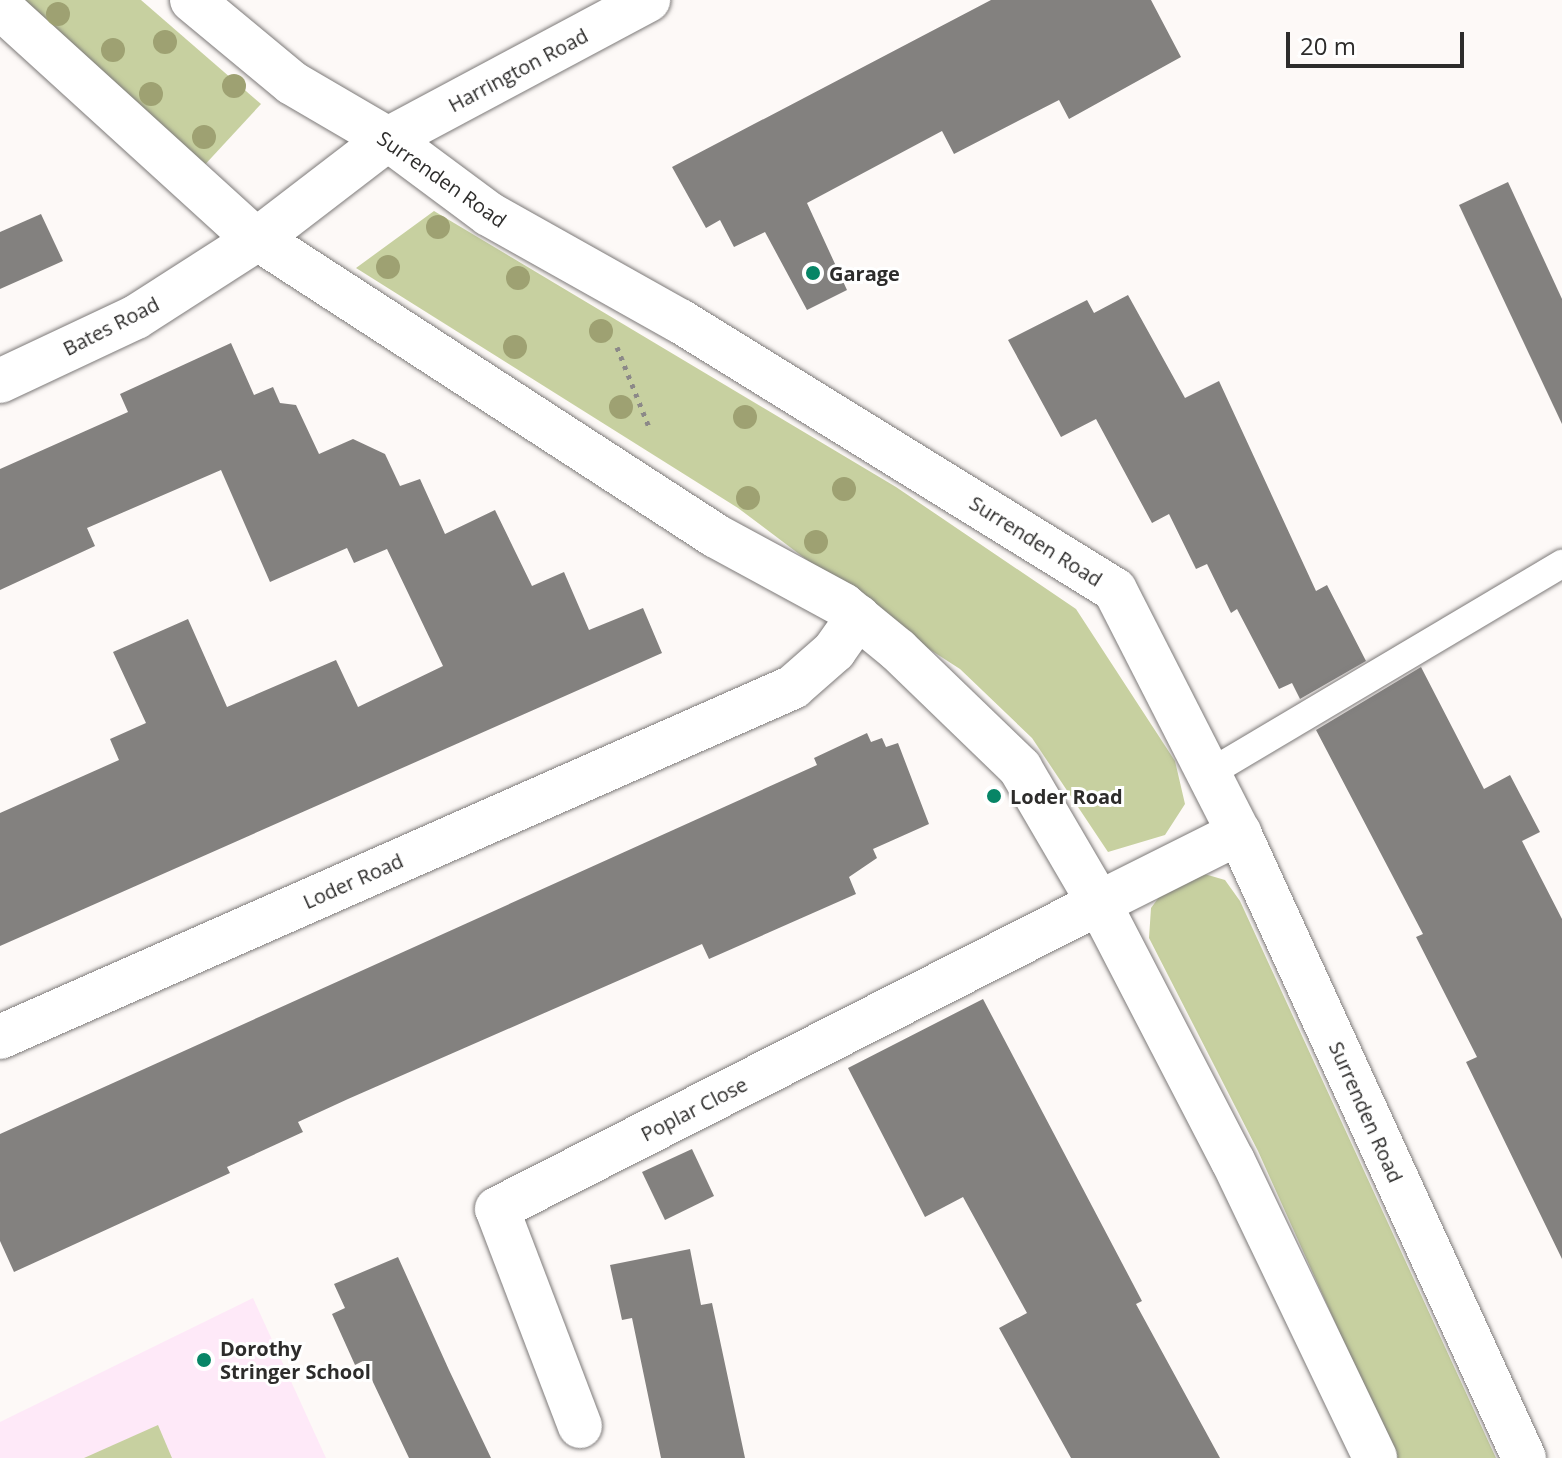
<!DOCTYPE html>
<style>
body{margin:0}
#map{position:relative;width:1562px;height:1458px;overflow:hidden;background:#fdf9f7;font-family:"Open Sans",sans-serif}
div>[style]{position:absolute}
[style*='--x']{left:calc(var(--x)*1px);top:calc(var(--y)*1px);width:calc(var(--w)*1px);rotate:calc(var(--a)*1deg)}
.education>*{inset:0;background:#fee9f8}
.green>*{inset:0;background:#c7d0a0}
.building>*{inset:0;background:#83817f}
.path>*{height:5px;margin-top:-2.5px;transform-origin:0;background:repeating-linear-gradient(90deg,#8c8988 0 4px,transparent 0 10px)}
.roads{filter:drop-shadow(0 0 2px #7d7a79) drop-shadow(0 0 2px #7d7a79)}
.service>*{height:28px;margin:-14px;padding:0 14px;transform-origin:14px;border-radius:14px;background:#fff}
.minor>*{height:44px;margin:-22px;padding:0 22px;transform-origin:22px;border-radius:22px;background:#fff}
.tertiary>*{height:44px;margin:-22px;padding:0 22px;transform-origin:22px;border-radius:22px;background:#fff}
.trees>*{width:24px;height:24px;margin:-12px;border-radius:50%;background:#9ea172}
.dots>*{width:22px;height:22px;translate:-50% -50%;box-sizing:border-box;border:4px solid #fff;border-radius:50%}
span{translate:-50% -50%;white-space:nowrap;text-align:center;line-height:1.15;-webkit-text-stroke:6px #fff;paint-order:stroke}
.street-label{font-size:20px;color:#2d2c2b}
.poi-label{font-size:20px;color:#2d2c2b;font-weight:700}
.left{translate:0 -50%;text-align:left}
.scale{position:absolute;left:1286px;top:32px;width:178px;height:36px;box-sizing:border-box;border:4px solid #2d2c2b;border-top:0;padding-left:10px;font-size:24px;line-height:28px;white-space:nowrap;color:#2d2c2b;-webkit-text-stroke:6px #fff;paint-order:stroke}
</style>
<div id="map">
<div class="education">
<i style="clip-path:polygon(253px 1298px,326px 1458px,0 1458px,0 1422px)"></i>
</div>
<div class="green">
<i style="clip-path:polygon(25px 0,141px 0,261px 104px,200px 170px)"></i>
<i style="clip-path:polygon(434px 211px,896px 487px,1076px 609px,1175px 761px,1185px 804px,1165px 835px,1108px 852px,1032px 738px,960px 669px,901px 631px,738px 508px,356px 268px)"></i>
<i style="clip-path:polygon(1201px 873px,1225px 880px,1240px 901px,1496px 1458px,1396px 1458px,1258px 1151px,1149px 938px,1151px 908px,1165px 889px)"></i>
<i style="clip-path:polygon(158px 1425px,172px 1458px,84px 1458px)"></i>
</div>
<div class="building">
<i style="clip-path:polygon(991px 0,1151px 0,1181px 57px,1069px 119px,1059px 100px,954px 154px,942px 131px,807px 203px,847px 290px,807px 310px,765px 232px,734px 247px,720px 220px,706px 228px,672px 167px)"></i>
<i style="clip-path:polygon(1508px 182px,1562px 299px,1562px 424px,1459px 205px)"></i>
<i style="clip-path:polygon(41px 214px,63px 261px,0 289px,0 232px)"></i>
<i style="clip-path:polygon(1128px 295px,1185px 398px,1219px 381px,1316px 591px,1327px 585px,1366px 661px,1300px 699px,1292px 683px,1279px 689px,1237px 609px,1231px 613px,1207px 564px,1196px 569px,1169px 514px,1152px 523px,1096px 419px,1061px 437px,1008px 340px,1087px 300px,1094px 313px)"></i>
<i style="clip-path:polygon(231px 343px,254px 395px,273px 387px,280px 403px,296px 405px,319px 454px,353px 439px,385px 454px,400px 486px,420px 479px,445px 534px,495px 510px,532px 586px,564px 572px,589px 630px,643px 608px,662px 653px,0 946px,0 813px,119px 760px,110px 739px,146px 723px,113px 652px,188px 619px,227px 707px,336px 660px,358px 707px,443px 666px,387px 549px,354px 563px,347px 548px,270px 582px,221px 470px,87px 528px,95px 546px,0 590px,0 469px,128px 412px,120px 394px)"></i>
<i style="clip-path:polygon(1421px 667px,1484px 789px,1510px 775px,1540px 832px,1522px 841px,1562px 919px,1562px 1259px,1466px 1062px,1477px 1057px,1416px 937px,1423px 934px,1316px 730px)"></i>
<i style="clip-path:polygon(867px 733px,871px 742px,882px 738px,886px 747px,898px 743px,929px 824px,873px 849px,877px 858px,849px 877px,856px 894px,709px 959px,702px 944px,348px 1099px,298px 1122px,303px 1132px,227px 1167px,230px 1173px,14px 1272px,0 1241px,0 1134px,817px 765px,814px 758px)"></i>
<i style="clip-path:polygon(983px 999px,1142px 1301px,1136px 1304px,1220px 1458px,1071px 1458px,999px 1328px,1027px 1313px,963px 1197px,925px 1217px,848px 1068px)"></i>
<i style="clip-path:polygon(692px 1149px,714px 1196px,665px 1220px,642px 1172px)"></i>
<i style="clip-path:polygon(690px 1249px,701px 1305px,712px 1303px,745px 1458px,661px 1458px,632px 1318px,622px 1320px,610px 1265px)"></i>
<i style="clip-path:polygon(398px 1257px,449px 1370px,491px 1458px,409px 1458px,363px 1361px,355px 1365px,332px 1314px,345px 1308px,334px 1284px)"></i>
</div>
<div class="path">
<i style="--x:617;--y:347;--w:86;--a:68.2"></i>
</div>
<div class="roads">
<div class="service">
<i style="--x:1208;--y:774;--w:412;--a:-30.7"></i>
</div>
<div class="minor">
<i style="--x:388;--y:139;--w:295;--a:-28.1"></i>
<i style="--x:0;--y:381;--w:150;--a:-25.2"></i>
<i style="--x:136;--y:317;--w:146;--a:-32.7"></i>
<i style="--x:0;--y:1037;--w:867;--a:-23.81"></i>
<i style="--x:793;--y:687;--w:55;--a:-41.3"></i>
<i style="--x:834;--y:651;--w:42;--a:-54.8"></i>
<i style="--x:580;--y:1426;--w:232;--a:-110.9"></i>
<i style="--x:497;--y:1209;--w:675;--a:-26.94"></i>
</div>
<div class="tertiary">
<i style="--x:192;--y:0;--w:130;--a:39.7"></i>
<i style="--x:292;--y:83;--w:111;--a:30.3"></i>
<i style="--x:388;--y:139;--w:126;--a:36.6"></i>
<i style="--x:489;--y:214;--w:219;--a:29.3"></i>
<i style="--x:680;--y:321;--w:511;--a:31.73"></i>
<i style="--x:1115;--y:590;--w:273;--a:63"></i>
<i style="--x:1239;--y:833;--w:687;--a:65.49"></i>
<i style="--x:0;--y:7;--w:333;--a:42.3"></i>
<i style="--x:246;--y:231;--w:560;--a:32.98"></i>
<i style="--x:716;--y:536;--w:145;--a:28.5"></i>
<i style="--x:843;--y:605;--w:71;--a:39.3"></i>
<i style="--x:898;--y:650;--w:170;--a:44"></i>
<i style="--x:1020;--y:768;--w:156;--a:59.7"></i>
<i style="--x:1099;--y:903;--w:291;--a:62.6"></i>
<i style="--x:1233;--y:1161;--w:329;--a:64.4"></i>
<i style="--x:259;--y:238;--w:163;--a:-37.5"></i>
<i style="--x:1099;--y:903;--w:157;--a:-26.6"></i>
</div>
</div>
<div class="trees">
<i style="left:58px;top:14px"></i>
<i style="left:165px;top:42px"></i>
<i style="left:113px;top:50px"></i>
<i style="left:234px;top:86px"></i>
<i style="left:151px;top:94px"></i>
<i style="left:204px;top:137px"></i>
<i style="left:438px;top:227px"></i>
<i style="left:388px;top:267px"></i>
<i style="left:518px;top:278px"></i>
<i style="left:601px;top:331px"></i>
<i style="left:515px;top:347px"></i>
<i style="left:621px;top:407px"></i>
<i style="left:745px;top:417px"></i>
<i style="left:844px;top:489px"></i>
<i style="left:748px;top:498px"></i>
<i style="left:816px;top:542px"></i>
</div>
<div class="dots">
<i style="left:813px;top:273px;background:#078566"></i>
<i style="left:994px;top:796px;background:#078566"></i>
<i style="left:204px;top:1360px;background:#078566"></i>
</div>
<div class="street-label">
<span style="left:518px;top:70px;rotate:-28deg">Harrington Road</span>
<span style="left:442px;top:179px;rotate:35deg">Surrenden Road</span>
<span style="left:111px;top:326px;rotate:-27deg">Bates Road</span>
<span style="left:1036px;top:541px;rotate:32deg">Surrenden Road</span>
<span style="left:353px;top:881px;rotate:-24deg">Loder Road</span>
<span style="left:694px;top:1109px;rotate:-27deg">Poplar Close</span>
<span style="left:1366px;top:1112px;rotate:66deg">Surrenden Road</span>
</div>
<div class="poi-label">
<span class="left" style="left:829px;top:273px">Garage</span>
<span class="left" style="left:1010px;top:796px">Loder Road</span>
<span class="left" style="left:220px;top:1360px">Dorothy<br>Stringer School</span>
</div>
<div class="scale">20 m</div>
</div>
